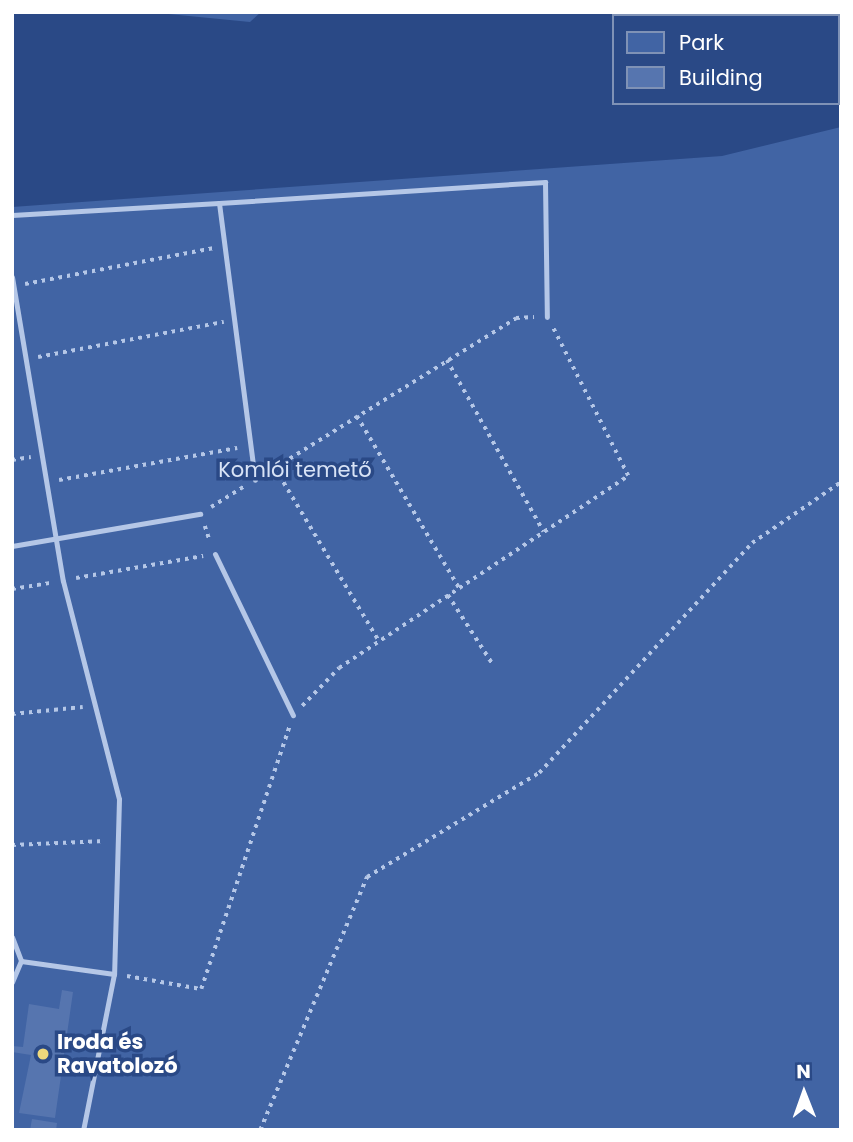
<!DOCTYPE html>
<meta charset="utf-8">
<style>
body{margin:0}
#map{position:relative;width:853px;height:1142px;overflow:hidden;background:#2a4986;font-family:Poppins,sans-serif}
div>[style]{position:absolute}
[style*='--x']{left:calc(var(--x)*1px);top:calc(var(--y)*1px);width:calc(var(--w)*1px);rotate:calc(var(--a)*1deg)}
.green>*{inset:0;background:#4164a4}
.building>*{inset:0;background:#5675af}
.path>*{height:3.5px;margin-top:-1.75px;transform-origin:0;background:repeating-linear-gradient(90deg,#b5c7e7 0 3.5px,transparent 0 8.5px)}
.lane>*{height:5px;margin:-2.5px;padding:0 2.5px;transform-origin:2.5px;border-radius:2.5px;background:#b5c7e7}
.dots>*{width:19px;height:19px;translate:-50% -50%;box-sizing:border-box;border:4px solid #2a4986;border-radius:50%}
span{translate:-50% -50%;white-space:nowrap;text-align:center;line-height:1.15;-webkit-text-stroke:7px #2a4986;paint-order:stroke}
.park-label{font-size:21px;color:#d8e3f6}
.poi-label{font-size:21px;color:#fff;font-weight:700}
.left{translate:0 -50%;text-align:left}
.frame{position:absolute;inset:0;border:14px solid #fff;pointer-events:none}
.legend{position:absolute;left:612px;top:14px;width:228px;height:91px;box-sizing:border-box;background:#2a4986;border:2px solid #7f92b6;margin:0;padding:9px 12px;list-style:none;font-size:21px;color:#fff}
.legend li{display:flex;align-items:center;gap:14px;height:35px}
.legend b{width:35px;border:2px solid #7f92b6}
.north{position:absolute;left:769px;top:1058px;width:70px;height:70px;-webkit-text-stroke:5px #2a4986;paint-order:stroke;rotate:359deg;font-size:19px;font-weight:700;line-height:28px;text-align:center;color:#fff}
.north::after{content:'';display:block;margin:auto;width:24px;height:32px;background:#fff;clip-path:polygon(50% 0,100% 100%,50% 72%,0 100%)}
</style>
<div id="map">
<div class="green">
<i style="clip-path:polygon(148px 12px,261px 12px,250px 22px)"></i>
<i style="clip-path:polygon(841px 127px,841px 1130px,12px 1130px,12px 207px,722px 156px)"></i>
</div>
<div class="building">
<i style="clip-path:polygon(62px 990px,73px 992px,55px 1118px,19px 1113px,31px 1055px,12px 1052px,12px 1046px,23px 1047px,29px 1004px,59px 1009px)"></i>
<i style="clip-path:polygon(32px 1119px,57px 1123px,56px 1130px,30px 1130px)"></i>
</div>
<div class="path">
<i style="--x:25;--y:284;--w:191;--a:-10.8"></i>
<i style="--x:38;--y:357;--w:189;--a:-10.7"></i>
<i style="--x:447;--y:360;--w:197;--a:60.6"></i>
<i style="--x:357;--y:416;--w:200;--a:59.3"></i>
<i style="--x:12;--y:460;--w:19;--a:-9"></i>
<i style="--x:275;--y:468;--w:202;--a:59"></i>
<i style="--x:268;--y:472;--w:292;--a:-31.8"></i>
<i style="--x:516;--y:318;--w:18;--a:-3"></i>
<i style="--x:59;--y:480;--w:181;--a:-10.2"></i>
<i style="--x:211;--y:507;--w:38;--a:-32"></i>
<i style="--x:205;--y:526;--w:16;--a:72"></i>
<i style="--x:76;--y:578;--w:129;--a:-9.8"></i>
<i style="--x:12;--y:589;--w:39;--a:-9"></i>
<i style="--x:448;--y:595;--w:81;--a:57.1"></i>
<i style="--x:302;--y:706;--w:53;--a:-45.8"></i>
<i style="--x:339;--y:668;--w:347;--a:-33.6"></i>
<i style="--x:628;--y:476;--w:166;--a:-116.9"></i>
<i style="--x:12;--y:714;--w:71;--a:-5.6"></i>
<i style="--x:12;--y:845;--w:93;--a:-2.5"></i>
<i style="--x:127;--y:976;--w:75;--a:10"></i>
<i style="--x:201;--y:989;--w:276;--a:-71.4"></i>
<i style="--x:260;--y:1130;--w:275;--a:-67.1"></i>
<i style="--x:367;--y:877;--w:201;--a:-31.2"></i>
<i style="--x:539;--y:773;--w:313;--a:-47.2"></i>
<i style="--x:752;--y:543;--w:108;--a:-34.4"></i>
</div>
<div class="lane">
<i style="--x:219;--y:203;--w:327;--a:-3.7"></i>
<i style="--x:545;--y:182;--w:135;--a:89.2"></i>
<i style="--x:12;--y:215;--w:207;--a:-3.3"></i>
<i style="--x:219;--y:203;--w:279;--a:82.6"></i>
<i style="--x:12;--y:277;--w:308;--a:80.5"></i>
<i style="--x:63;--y:581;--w:225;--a:75.6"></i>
<i style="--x:119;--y:799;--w:175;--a:91.6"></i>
<i style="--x:114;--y:974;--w:159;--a:101.2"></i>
<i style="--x:12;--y:546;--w:191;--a:-9.7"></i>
<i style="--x:215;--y:554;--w:179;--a:64.2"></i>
<i style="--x:12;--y:937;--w:26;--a:69"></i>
<i style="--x:21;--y:961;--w:94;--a:8"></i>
<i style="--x:12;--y:982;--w:23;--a:-67"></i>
</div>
<div class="dots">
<i style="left:43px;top:1054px;background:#eed87c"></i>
</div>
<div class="park-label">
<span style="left:295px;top:470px">Komlói temető</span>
</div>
<div class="poi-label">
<span class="left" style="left:57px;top:1054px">Iroda és<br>Ravatolozó</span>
</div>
<div class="frame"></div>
<ul class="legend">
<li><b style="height:19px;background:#4164a4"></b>Park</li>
<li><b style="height:19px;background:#5675af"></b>Building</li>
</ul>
<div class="north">N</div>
</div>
